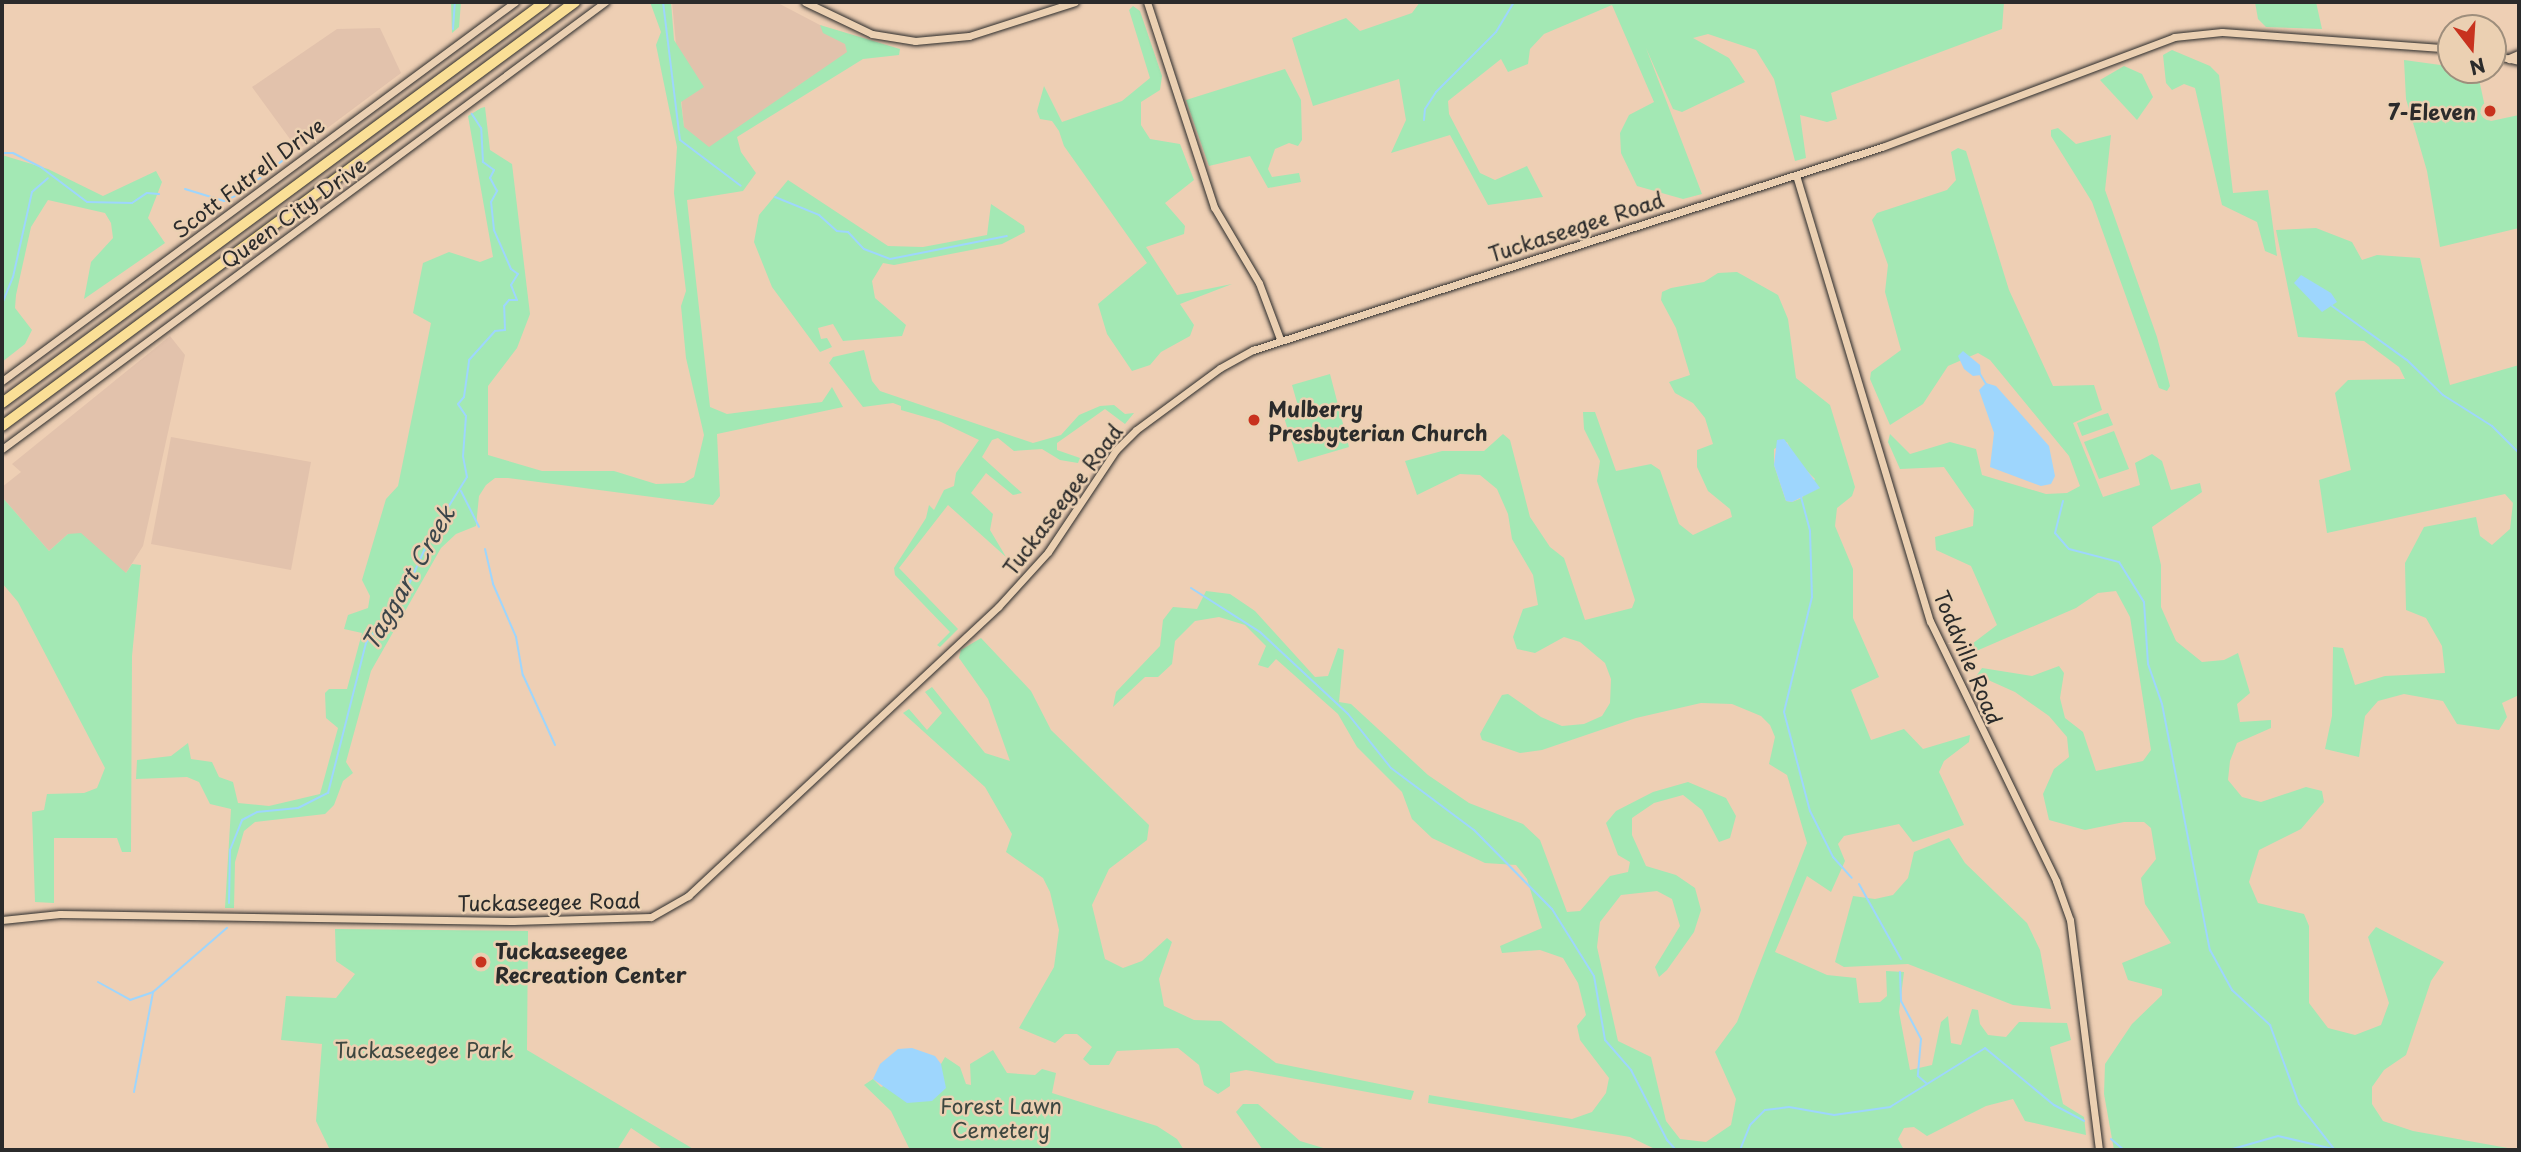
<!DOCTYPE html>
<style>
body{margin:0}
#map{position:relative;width:2521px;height:1152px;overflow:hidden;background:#eecfb4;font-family:"Playpen Sans",sans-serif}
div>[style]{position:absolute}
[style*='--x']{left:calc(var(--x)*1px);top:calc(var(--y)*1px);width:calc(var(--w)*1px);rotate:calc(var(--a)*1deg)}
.built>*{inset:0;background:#e2c2ac}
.green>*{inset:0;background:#a3e8b4}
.water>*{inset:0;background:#9ed6fd}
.stream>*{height:2px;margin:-1px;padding:0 1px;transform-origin:1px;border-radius:1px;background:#9ed6fd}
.roads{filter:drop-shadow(0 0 2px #2b2b2b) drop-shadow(0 0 2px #2b2b2b)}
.tertiary>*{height:7px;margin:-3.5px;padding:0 3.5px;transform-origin:3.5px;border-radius:3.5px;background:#ebd0b2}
.secondary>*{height:8px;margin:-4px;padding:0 4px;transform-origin:4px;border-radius:4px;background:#ebd0b2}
.motorway>*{height:10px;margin:-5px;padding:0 5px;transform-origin:5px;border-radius:5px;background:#fadf96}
.dots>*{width:19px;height:19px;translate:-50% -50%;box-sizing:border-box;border:4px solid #ebd0b2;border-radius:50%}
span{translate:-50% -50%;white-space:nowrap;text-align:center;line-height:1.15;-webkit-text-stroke:5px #ebd0b2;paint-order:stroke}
.poi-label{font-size:21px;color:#2b2b2b;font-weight:700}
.right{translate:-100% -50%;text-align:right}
.left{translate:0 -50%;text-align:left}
.street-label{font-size:21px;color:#2b2b2b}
.park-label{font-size:21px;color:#3d4740}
.water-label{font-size:23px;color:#3c454a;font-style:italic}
.frame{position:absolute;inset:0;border:4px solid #2b2b2b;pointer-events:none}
.north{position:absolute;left:2437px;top:14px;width:70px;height:70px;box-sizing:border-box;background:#ebd0b2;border:2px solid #9e8e7c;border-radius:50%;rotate:163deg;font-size:19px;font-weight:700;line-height:28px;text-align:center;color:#2b2b2b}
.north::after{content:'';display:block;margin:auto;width:24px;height:32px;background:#c8321e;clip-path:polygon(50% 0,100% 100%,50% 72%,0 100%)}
</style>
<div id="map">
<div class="built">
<i style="clip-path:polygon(672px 2px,776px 2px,860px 46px,708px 151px,684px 128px)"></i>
<i style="clip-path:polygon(380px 28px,401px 73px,298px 150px,252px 87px,337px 29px)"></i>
<i style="clip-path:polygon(170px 336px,185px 355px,143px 546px,126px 573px,68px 534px,49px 551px,2px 497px,2px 487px,21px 472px,12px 464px)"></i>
<i style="clip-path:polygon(171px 437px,311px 462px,291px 570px,151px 544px)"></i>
</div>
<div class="green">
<i style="clip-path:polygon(451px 2px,461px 2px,459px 27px,452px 33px)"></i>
<i style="clip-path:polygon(650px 2px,671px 2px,674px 40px,704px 87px,681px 102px,684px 127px,709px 147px,847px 52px,845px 44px,823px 33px,820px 25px,900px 49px,899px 55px,863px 59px,737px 137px,741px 152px,756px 173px,743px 191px,687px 200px,710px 407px,727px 414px,822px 402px,832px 387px,843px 407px,717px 434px,720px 496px,713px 505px,508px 478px,495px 478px,486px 485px,479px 496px,476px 526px,456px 534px,441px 548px,371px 671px,346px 762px,353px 773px,343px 781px,334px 805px,325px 814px,255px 822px,244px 831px,235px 862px,234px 908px,225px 908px,231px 809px,210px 804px,199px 782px,187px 777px,136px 779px,137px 760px,171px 756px,188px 743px,191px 759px,212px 762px,219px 777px,233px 782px,238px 803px,269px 806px,320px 794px,338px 728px,326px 718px,325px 693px,329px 689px,347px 689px,362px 633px,344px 629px,348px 615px,368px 608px,370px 596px,362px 580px,386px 499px,398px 486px,431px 323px,413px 313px,423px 263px,449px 252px,480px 262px,493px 257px,468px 116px,481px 108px,485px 107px,490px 150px,512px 164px,530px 314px,517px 348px,488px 386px,488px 455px,542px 471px,614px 471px,656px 484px,684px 483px,694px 477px,704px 435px,686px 358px,681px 306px,686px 291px,674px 193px,677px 147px,656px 45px,661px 32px)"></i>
<i style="clip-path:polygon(1420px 2px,2004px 2px,2002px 29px,1831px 93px,1837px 119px,1827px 122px,1800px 115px,1806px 158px,1795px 161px,1774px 79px,1756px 50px,1708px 34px,1693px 38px,1729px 58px,1745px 82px,1682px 112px,1673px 109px,1646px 48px,1702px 194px,1683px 199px,1637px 186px,1621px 153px,1620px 133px,1629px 115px,1654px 102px,1612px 5px,1544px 34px,1530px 49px,1528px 64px,1508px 72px,1501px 59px,1448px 101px,1449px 114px,1480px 173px,1495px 180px,1527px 166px,1543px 197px,1488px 205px,1450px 135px,1391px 153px,1406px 120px,1399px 79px,1313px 106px,1292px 38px,1346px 18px,1360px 31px,1412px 13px)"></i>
<i style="clip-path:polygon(2255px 2px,2316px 2px,2322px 29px,2266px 27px,2258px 19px)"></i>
<i style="clip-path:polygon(1133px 6px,1140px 11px,1162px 76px,1160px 90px,1141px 102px,1141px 125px,1150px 139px,1180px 144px,1194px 180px,1165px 203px,1185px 226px,1184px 234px,1146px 247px,1177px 295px,1232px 284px,1180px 304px,1194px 325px,1190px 336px,1161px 352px,1150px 365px,1132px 371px,1107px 334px,1098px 304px,1147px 263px,1064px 146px,1059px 131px,1052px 121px,1040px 119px,1037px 111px,1044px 86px,1062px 122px,1122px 101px,1150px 78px,1129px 10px)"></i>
<i style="clip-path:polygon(2172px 50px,2210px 66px,2219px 75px,2233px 193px,2268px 190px,2277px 256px,2265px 251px,2257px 222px,2222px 205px,2195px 88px,2184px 84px,2172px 90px,2166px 83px,2163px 55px)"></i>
<i style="clip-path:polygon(2404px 60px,2477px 70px,2485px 107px,2480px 113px,2491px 121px,2519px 115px,2519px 228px,2440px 247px,2427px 171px,2406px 99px)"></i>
<i style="clip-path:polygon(2124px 66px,2142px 74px,2153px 97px,2137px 120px,2100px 80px)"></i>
<i style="clip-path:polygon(1285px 69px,1301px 100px,1302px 140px,1298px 146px,1289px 143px,1275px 149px,1268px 169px,1272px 177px,1299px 173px,1301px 182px,1268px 188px,1250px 156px,1209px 166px,1186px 100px)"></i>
<i style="clip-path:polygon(2058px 128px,2076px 144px,2111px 135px,2105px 190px,2157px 337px,2170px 386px,2167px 391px,2159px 388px,2092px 202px,2051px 136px,2051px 130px)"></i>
<i style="clip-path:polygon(1958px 148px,1966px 151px,2009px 290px,2053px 386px,2094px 385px,2102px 410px,2073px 423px,2103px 497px,2140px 485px,2135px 463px,2152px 454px,2162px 461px,2171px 490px,2200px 483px,2202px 492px,2152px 527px,2161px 565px,2161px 607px,2176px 641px,2202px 662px,2224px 660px,2238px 653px,2250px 693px,2237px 704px,2240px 722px,2271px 720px,2271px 728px,2237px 743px,2230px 761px,2228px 780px,2242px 797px,2261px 802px,2306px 787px,2322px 791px,2324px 802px,2301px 829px,2259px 850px,2249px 882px,2258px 903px,2304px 914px,2309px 926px,2309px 1003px,2328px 1028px,2355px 1035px,2381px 1025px,2389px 1003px,2368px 937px,2376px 927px,2444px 962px,2431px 981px,2406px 1055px,2384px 1070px,2372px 1087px,2372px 1104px,2383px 1121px,2413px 1131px,2519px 1150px,2114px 1150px,2104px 1094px,2105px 1064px,2132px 1024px,2162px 995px,2162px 989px,2128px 980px,2122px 963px,2171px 943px,2145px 904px,2141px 878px,2156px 859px,2151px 828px,2144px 822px,2124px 822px,2085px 830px,2049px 820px,2043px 794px,2054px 769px,2069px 757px,2067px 737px,2049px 716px,2015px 692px,1977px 675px,1982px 668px,2032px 676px,2059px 666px,2064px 673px,2060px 698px,2065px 718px,2083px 732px,2096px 771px,2143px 761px,2151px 750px,2130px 617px,2116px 591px,2098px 593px,2076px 608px,1967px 655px,1960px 653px,1997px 625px,1971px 566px,1936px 550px,1935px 537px,1973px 526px,1974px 510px,1944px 467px,1900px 469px,1888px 442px,1890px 434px,1910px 454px,1950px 442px,1976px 449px,1982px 475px,2046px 494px,2067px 493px,2080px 486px,2069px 456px,1990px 360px,1978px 353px,1948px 366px,1923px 404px,1890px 425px,1870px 379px,1871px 372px,1901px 350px,1885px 292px,1888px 265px,1872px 220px,1877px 213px,1947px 190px,1956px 180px,1951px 152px)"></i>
<i style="clip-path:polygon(2px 155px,48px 169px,103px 196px,156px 171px,162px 182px,148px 218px,165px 243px,84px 299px,91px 262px,113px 238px,111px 223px,105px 213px,48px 200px,31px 227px,16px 295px,15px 308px,32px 330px,25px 344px,2px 362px)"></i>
<i style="clip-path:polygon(788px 180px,888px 246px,923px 247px,987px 235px,991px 204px,1024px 226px,1025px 232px,1002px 244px,894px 265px,883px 263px,872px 281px,875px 298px,906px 325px,902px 336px,843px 341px,833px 324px,818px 328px,821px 339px,827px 338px,832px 347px,820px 352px,772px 287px,754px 242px,759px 215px)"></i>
<i style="clip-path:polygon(2316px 228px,2352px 242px,2362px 260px,2377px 255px,2420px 258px,2450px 385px,2519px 365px,2519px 695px,2502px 703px,2507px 717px,2499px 730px,2457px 724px,2443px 701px,2404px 694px,2378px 701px,2365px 716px,2359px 757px,2325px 749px,2332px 716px,2333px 647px,2343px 648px,2355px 685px,2385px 676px,2445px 673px,2442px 646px,2426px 618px,2406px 610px,2405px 563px,2424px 527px,2476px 517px,2480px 536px,2492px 545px,2510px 529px,2513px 503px,2505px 494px,2327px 533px,2319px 480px,2351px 470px,2335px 393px,2348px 380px,2405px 379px,2399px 367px,2364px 341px,2298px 337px,2276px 230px)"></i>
<i style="clip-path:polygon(evenodd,1737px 272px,1778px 295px,1788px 319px,1796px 378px,1830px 405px,1855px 487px,1852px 496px,1837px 508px,1835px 526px,1853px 569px,1853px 618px,1879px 677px,1851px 690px,1871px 740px,1904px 729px,1923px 749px,1970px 735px,1969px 742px,1944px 761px,1939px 772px,1964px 825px,1913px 842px,1899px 824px,1844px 836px,1838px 844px,1845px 861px,1831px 892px,1807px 876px,1775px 952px,1827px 975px,1856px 978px,1859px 1003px,1880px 1002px,1887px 996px,1886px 971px,1904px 972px,1899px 1012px,1910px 1070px,1932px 1065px,1941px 1022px,1948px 1016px,1951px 1043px,1961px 1045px,1972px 1009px,1978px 1010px,1980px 1024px,1988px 1035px,2006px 1037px,2019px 1022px,2067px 1023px,2071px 1040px,2050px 1047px,2063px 1104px,2084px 1117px,2086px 1135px,2025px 1121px,2013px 1099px,1986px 1106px,1927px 1136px,1914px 1127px,1904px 1128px,1898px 1139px,1904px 1150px,1657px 1150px,1630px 1137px,1428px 1103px,1429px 1095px,1572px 1119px,1592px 1112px,1606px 1093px,1609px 1078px,1580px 1040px,1577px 1026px,1586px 1015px,1578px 983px,1563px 958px,1540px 950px,1502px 953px,1500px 946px,1542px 928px,1527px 879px,1516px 865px,1485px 863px,1432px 838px,1412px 819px,1402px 792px,1357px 747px,1338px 714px,1276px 659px,1268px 668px,1258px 665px,1266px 646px,1245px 625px,1219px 617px,1195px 621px,1175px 641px,1172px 664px,1158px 677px,1145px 677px,1113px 707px,1116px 692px,1160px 646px,1163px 620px,1173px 607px,1197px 609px,1206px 591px,1230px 594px,1255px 611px,1315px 677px,1328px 676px,1338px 648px,1344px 650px,1339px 702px,1351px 704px,1428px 775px,1469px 803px,1523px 824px,1540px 840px,1567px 912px,1580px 911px,1610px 876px,1628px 872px,1630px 862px,1618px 855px,1606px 823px,1616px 811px,1653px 792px,1688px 782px,1726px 798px,1736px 816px,1730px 838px,1719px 842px,1702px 810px,1683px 795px,1654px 803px,1632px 818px,1632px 835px,1646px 866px,1676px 875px,1695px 888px,1701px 910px,1694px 932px,1667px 970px,1659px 977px,1655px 967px,1680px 926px,1672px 899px,1657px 891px,1621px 895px,1600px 922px,1597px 947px,1618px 1041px,1651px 1057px,1666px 1121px,1680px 1139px,1706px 1142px,1731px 1125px,1736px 1099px,1715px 1052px,1737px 1022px,1807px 843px,1787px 775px,1769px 764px,1775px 737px,1770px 725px,1761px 716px,1732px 704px,1701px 703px,1636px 718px,1542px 750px,1520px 753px,1482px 740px,1480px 734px,1502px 695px,1508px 694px,1541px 717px,1562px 726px,1584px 724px,1602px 716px,1610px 703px,1611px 679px,1605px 663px,1580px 642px,1564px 637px,1535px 653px,1517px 649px,1513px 637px,1523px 609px,1538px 605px,1533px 575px,1512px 539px,1508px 514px,1497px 489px,1480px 475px,1460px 474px,1417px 495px,1405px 461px,1442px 451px,1484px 451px,1503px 434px,1510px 440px,1530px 517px,1550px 547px,1564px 558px,1585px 620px,1632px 608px,1635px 600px,1597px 481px,1600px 461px,1584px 429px,1583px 412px,1595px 412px,1616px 471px,1651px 464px,1660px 470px,1679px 524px,1693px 535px,1732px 517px,1730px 509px,1708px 491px,1697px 467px,1697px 450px,1713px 444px,1705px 418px,1693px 403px,1675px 393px,1669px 382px,1690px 375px,1676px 328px,1661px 300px,1662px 292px,1671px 288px,1704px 282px,1718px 273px,1737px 272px,1787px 442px,1796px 460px,1815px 479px,1802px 498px,1792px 502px,1786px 501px,1774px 465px,1774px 449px,1787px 442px)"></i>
<i style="clip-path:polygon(864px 350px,872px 381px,880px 391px,1033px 443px,1061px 435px,1079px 415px,1100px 406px,1114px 405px,1125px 414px,1134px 413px,1125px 424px,1105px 409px,1057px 443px,1057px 450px,1080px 458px,1078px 463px,1060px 460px,1042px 449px,1014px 451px,998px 438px,992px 440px,982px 457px,1022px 493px,1013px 495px,986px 473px,971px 493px,993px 514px,990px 530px,1006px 557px,948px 505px,899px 568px,958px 629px,940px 647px,937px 645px,950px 632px,895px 575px,894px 568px,926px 518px,929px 505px,934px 510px,944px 490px,954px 486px,956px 473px,979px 440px,939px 421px,901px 410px,901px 406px,893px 403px,863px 407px,829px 363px,833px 357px)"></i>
<i style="clip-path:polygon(1330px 374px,1349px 447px,1298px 462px,1282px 411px,1298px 406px,1292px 385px)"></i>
<i style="clip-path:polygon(2108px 413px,2113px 425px,2082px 436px,2077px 423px)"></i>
<i style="clip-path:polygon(2114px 431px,2129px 469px,2099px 479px,2084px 442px)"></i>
<i style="clip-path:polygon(2px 497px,49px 551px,68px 534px,81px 533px,126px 573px,132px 564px,141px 565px,132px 656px,131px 852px,122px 852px,117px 838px,54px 838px,54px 903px,35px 902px,32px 812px,44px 810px,47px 794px,84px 793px,97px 788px,105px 768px,18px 602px,2px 583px)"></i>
<i style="clip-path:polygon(981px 638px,1031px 691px,1051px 730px,1149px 825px,1147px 840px,1109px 869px,1092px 905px,1105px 959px,1123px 968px,1142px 961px,1167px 938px,1172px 942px,1159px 979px,1164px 1006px,1194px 1020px,1221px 1021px,1276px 1063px,1414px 1091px,1411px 1100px,1246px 1070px,1230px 1073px,1230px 1086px,1218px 1094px,1204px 1085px,1199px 1065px,1178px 1048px,1117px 1051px,1109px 1065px,1090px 1065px,1083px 1059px,1092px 1047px,1077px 1034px,1065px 1034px,1055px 1043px,1019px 1028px,1054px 967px,1059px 930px,1050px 892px,1043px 878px,1006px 852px,1012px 834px,985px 787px,903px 713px,909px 709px,927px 730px,942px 713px,925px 692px,932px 687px,985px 753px,1010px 761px,988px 699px,959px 658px,961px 650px)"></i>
<i style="clip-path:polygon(1949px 838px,1965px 863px,2027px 923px,2040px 950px,2051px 1009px,2013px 1005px,1908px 964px,1844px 967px,1835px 962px,1853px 896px,1875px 899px,1893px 895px,1908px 878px,1914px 852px)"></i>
<i style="clip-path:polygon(335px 929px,528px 931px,527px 1050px,695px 1150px,664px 1150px,631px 1128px,617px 1150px,330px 1150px,316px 1121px,322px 1044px,281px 1040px,286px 996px,336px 998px,355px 974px,336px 961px)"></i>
<i style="clip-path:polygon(993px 1050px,1007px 1073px,1035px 1075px,1042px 1069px,1056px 1073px,1052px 1093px,1157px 1126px,1177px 1139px,1184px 1150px,910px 1150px,891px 1111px,864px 1085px,873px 1079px,881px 1087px,941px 1064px,945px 1057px,960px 1067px,966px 1084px,971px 1085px,970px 1064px)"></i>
<i style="clip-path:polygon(1243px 1104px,1258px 1104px,1300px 1141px,1330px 1150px,1263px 1150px,1236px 1112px)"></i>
</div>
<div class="water">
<i style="clip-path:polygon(2301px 275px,2331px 293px,2337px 302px,2322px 312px,2294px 283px)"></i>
<i style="clip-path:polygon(1963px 351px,1980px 365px,1981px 375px,1973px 376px,1964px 369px,1958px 356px)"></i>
<i style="clip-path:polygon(1986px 383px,1996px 386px,2049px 446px,2055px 476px,2051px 484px,2041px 486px,1990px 467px,1994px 433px,1979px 390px)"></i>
<i style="clip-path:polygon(1784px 439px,1820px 488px,1792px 502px,1786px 501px,1774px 465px,1777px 440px)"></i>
<i style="clip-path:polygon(912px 1048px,935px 1056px,941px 1064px,946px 1088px,932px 1101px,907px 1103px,873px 1079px,880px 1064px,898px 1049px)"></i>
</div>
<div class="stream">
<i style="--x:663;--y:2;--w:139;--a:83"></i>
<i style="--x:680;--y:140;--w:76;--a:37"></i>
<i style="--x:453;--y:29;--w:27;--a:-86"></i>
<i style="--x:1424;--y:120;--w:11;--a:-85"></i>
<i style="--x:1425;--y:109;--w:20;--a:-57"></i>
<i style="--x:1436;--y:92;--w:85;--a:-45"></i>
<i style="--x:1496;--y:32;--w:35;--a:-59"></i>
<i style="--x:2;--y:153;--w:11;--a:0"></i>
<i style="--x:13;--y:153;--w:33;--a:27"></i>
<i style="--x:42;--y:168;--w:56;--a:37.1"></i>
<i style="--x:87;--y:202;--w:45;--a:1.3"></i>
<i style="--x:132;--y:203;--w:18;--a:-34"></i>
<i style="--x:147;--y:193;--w:12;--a:5"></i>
<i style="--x:185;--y:189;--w:41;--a:17.1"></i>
<i style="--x:224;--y:201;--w:12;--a:-24"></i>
<i style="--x:243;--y:191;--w:49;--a:-37.6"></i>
<i style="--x:775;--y:197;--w:48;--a:22.2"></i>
<i style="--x:819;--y:215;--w:24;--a:42"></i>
<i style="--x:837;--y:231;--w:11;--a:5"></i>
<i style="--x:848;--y:232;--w:23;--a:47"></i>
<i style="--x:864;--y:249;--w:28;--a:21"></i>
<i style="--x:890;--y:259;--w:119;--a:-11.1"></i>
<i style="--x:2;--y:304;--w:29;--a:-68"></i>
<i style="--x:13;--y:277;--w:87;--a:-77.4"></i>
<i style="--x:32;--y:192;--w:21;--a:-41"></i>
<i style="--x:2332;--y:306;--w:92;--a:35.8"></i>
<i style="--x:2407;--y:360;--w:50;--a:44.2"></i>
<i style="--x:2443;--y:395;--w:58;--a:32.3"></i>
<i style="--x:2492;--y:426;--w:38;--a:45"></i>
<i style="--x:1980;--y:374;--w:12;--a:59"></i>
<i style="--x:461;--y:491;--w:40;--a:63.4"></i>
<i style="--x:1801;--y:497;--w:35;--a:75"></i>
<i style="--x:1810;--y:531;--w:66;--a:88.3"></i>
<i style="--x:1812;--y:597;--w:118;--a:103.7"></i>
<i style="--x:1784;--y:712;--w:102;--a:75.3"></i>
<i style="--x:1810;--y:811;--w:51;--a:63.4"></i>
<i style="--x:1833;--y:857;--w:28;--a:48"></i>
<i style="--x:2063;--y:501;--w:33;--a:104"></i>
<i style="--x:2055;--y:533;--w:21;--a:49"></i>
<i style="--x:2069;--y:549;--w:52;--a:14.6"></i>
<i style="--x:2119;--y:562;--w:47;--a:58"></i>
<i style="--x:2144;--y:602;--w:62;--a:86.3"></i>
<i style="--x:2148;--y:664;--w:42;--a:70.7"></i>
<i style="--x:2162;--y:704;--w:251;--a:79"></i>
<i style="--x:2210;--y:950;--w:46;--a:61.2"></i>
<i style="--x:2232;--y:990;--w:52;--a:42.6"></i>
<i style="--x:2270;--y:1025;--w:84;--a:69.8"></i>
<i style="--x:2299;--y:1104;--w:57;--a:52.1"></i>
<i style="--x:485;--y:549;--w:36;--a:77"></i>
<i style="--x:493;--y:584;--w:58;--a:66.5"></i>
<i style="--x:516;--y:637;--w:39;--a:80"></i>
<i style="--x:523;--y:675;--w:77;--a:65.4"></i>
<i style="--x:1191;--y:588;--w:82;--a:32.5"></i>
<i style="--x:1260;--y:632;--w:120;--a:43"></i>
<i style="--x:1348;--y:714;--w:69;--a:51.5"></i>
<i style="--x:1391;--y:768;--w:104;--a:36.8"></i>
<i style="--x:1474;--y:830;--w:111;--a:45.4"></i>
<i style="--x:1552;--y:909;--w:79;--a:57.9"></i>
<i style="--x:1594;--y:976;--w:65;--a:80.2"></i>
<i style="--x:1605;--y:1040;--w:40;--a:49"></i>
<i style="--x:1631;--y:1070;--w:79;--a:62.8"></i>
<i style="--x:1667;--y:1140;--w:13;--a:48"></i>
<i style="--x:1859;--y:884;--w:86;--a:60.8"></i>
<i style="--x:229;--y:903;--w:53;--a:-88.9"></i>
<i style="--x:230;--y:850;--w:32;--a:-68"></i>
<i style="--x:242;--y:820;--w:17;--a:-28"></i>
<i style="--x:257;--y:812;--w:41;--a:-5.6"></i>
<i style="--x:298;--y:808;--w:34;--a:-27"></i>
<i style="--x:328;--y:793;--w:155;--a:-75.8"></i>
<i style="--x:366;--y:643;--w:63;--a:-52"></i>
<i style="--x:405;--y:593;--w:66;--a:-65.8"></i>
<i style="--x:432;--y:533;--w:66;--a:-58"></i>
<i style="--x:467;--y:477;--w:21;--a:-101"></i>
<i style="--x:463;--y:456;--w:40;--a:-85.7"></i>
<i style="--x:466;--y:416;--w:14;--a:-124"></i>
<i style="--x:458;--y:404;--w:9;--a:-49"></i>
<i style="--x:464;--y:397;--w:37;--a:-82"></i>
<i style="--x:469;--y:360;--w:39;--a:-48"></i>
<i style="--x:495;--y:331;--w:10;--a:-6"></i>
<i style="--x:505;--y:330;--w:24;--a:-92"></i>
<i style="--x:504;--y:306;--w:8;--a:-50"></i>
<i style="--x:509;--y:300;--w:8;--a:0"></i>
<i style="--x:517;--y:300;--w:16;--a:-112"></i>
<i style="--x:511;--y:285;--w:13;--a:-58"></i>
<i style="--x:518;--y:274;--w:9;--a:-144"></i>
<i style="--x:511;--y:269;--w:43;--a:-113.6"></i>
<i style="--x:494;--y:230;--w:28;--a:-96"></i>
<i style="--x:491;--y:202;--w:13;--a:-61"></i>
<i style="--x:497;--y:191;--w:15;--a:-118"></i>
<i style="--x:490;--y:178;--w:9;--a:-63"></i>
<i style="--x:494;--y:170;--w:14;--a:-144"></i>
<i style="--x:483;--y:162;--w:34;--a:-93"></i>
<i style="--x:481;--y:128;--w:17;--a:-123"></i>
<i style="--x:1900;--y:972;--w:29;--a:88"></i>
<i style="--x:1901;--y:1001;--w:43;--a:62.2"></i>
<i style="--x:1921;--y:1039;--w:37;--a:95"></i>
<i style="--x:1918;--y:1076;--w:11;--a:41"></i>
<i style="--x:98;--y:982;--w:37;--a:29"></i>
<i style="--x:130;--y:1000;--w:24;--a:-19"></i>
<i style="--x:134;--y:1092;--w:102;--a:-79.2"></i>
<i style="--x:153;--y:992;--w:98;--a:-40.9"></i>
<i style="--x:2111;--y:1139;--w:17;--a:40"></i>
<i style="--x:1740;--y:1150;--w:27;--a:-68"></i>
<i style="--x:1750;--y:1125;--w:21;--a:-45"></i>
<i style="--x:1765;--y:1110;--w:24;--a:-7"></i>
<i style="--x:1789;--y:1107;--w:46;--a:10.1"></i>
<i style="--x:1834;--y:1115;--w:57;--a:-8.1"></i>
<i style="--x:1890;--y:1107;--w:112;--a:-31.8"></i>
<i style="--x:1985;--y:1048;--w:89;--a:39.6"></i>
<i style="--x:2054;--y:1105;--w:34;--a:28"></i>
<i style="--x:2229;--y:1150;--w:51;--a:-15.9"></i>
<i style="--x:2278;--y:1136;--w:61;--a:13.3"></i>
</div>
<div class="roads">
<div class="tertiary">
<i style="--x:805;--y:2;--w:74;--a:25.5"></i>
<i style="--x:872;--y:34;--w:44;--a:9.2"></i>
<i style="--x:915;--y:41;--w:54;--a:-5.3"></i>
<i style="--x:969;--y:36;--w:111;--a:-17.8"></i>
<i style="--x:1147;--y:2;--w:216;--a:71.9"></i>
<i style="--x:1214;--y:207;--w:88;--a:59.4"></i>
<i style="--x:1259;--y:283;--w:60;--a:69.4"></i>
<i style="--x:2493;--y:55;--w:27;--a:13"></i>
<i style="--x:1796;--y:175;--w:466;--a:73.3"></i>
<i style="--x:1930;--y:621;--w:289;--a:64.1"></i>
<i style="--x:2056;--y:881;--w:41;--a:70.3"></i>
<i style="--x:2070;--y:920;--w:232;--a:82.8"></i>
<i style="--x:2;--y:381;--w:638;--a:-36.46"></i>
<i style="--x:2;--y:449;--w:751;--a:-36.55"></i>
<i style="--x:2;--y:920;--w:58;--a:-5.9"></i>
<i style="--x:60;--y:914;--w:453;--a:0.9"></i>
<i style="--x:513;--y:921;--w:138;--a:-1.7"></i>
<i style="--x:651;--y:917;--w:43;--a:-29.6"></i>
<i style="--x:688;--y:896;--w:424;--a:-43"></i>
<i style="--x:998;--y:607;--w:74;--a:-47.7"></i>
<i style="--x:1048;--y:552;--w:123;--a:-56.3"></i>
<i style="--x:1116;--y:450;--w:28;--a:-45"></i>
<i style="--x:1136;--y:430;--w:104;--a:-36.4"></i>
<i style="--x:1220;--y:368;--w:38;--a:-29"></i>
<i style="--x:1253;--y:350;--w:661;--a:-17.89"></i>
<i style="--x:1882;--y:147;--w:312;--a:-20.6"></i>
<i style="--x:2174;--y:37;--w:48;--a:-5.9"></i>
<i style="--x:2222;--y:32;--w:230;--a:4.2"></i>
</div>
<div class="secondary">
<i style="--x:2510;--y:59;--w:10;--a:-24"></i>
</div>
<div class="motorway">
<i style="--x:2;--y:403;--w:675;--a:-36.45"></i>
<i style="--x:2;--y:426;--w:713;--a:-36.5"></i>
</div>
</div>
<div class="dots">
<i style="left:2490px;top:111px;background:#c8321e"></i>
<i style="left:1254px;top:420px;background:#c8321e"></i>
<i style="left:481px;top:962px;background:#c8321e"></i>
</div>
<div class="poi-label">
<span class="right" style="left:2476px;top:111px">7-Eleven</span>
<span class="left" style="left:1268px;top:420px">Mulberry<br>Presbyterian Church</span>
<span class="left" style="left:495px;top:962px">Tuckaseegee<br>Recreation Center</span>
</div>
<div class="street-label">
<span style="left:248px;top:177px;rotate:-37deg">Scott Futrell Drive</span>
<span style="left:293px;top:212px;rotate:-36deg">Queen City Drive</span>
<span style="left:1576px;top:226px;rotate:-18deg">Tuckaseegee Road</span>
<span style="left:1062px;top:499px;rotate:-53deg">Tuckaseegee Road</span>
<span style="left:1969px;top:657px;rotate:67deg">Toddville Road</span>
<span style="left:549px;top:901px;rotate:-1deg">Tuckaseegee Road</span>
</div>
<div class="park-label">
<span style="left:424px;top:1049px">Tuckaseegee Park</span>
<span style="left:1001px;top:1117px">Forest Lawn<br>Cemetery</span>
</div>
<div class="water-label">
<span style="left:408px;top:578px;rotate:-60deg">Taggart Creek</span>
</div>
<div class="frame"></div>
<div class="north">N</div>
</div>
